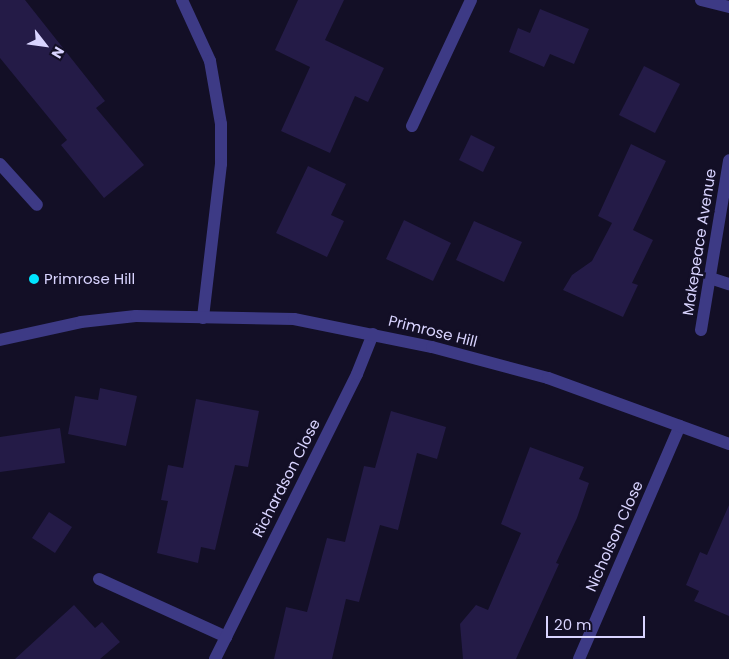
<!DOCTYPE html>
<style>
body{margin:0}
#map{position:relative;width:729px;height:659px;overflow:hidden;background:#130f26;font-family:Poppins,sans-serif}
div>[style]{position:absolute}
[style*='--x']{left:calc(var(--x)*1px);top:calc(var(--y)*1px);width:calc(var(--w)*1px);rotate:calc(var(--a)*1deg)}
.building>*{inset:0;background:#241b47}
.minor>*{height:12px;margin:-6px;padding:0 6px;transform-origin:6px;border-radius:6px;background:#3d3a85}
.tertiary>*{height:12px;margin:-6px;padding:0 6px;transform-origin:6px;border-radius:6px;background:#3d3a85}
.dots>*{width:14px;height:14px;translate:-50% -50%;box-sizing:border-box;border:2px solid #130f26;border-radius:50%}
span{translate:-50% -50%;white-space:nowrap;text-align:center;line-height:1.15;-webkit-text-stroke:5px #130f26;paint-order:stroke}
.street-label{font-size:15px;color:#d9d4ff}
.poi-label{font-size:15px;color:#d9d4ff}
.left{translate:0 -50%;text-align:left}
.north{position:absolute;left:20px;top:20px;width:50px;height:50px;-webkit-text-stroke:4px #130f26;paint-order:stroke;rotate:120deg;font-size:14px;font-weight:700;line-height:20px;text-align:center;color:#d9d4ff}
.north::after{content:'';display:block;margin:auto;width:18px;height:22px;background:#d9d4ff;clip-path:polygon(50% 0,100% 100%,50% 72%,0 100%)}
.scale{position:absolute;left:546px;top:616px;width:99px;height:22px;box-sizing:border-box;border:2px solid #d9d4ff;border-top:0;padding-left:6px;font-size:15px;line-height:18px;white-space:nowrap;color:#d9d4ff;-webkit-text-stroke:4px #130f26;paint-order:stroke}
</style>
<div id="map">
<div class="building">
<i style="clip-path:polygon(0 0,25px 0,105px 101px,96px 108px,144px 165px,104px 198px,61px 145px,67px 140px,0 58px)"></i>
<i style="clip-path:polygon(298px 0,344px 0,325px 40px,384px 68px,368px 102px,355px 96px,330px 153px,281px 131px,310px 67px,275px 50px)"></i>
<i style="clip-path:polygon(540px 9px,589px 29px,574px 64px,550px 54px,544px 67px,509px 52px,518px 28px,530px 33px)"></i>
<i style="clip-path:polygon(644px 66px,680px 84px,655px 133px,619px 115px)"></i>
<i style="clip-path:polygon(471px 135px,495px 147px,483px 172px,459px 160px)"></i>
<i style="clip-path:polygon(631px 144px,666px 161px,633px 230px,653px 240px,632px 283px,638px 285px,623px 317px,563px 290px,572px 275px,592px 261px,612px 223px,598px 216px)"></i>
<i style="clip-path:polygon(308px 166px,346px 184px,331px 215px,344px 221px,327px 257px,276px 233px)"></i>
<i style="clip-path:polygon(404px 220px,451px 243px,433px 281px,386px 259px)"></i>
<i style="clip-path:polygon(474px 221px,522px 242px,504px 282px,456px 260px)"></i>
<i style="clip-path:polygon(100px 388px,137px 396px,126px 446px,68px 434px,75px 396px,98px 400px)"></i>
<i style="clip-path:polygon(196px 399px,259px 411px,248px 467px,235px 465px,215px 550px,201px 547px,198px 563px,157px 553px,168px 501px,161px 500px,168px 465px,183px 468px)"></i>
<i style="clip-path:polygon(391px 411px,446px 427px,437px 459px,417px 453px,398px 530px,380px 525px,359px 602px,346px 599px,332px 659px,274px 659px,286px 607px,307px 612px,327px 538px,345px 542px,364px 466px,375px 468px)"></i>
<i style="clip-path:polygon(60px 428px,65px 463px,0 472px,0 437px)"></i>
<i style="clip-path:polygon(530px 447px,584px 467px,579px 479px,589px 483px,577px 518px,556px 563px,559px 564px,516px 659px,463px 659px,460px 624px,476px 605px,488px 610px,521px 533px,501px 524px)"></i>
<i style="clip-path:polygon(729px 505px,729px 616px,694px 601px,699px 591px,686px 585px,700px 552px,707px 555px)"></i>
<i style="clip-path:polygon(49px 512px,72px 527px,55px 553px,32px 538px)"></i>
<i style="clip-path:polygon(74px 605px,95px 628px,102px 622px,120px 642px,100px 659px,15px 659px)"></i>
</div>
<div class="minor">
<i style="--x:182;--y:0;--w:67;--a:65.3"></i>
<i style="--x:210;--y:61;--w:64;--a:80.1"></i>
<i style="--x:221;--y:124;--w:40;--a:90"></i>
<i style="--x:221;--y:164;--w:155;--a:96.7"></i>
<i style="--x:701;--y:0;--w:29;--a:14"></i>
<i style="--x:412;--y:126;--w:139;--a:-64.9"></i>
<i style="--x:0;--y:164;--w:55;--a:47.9"></i>
<i style="--x:710;--y:278;--w:20;--a:18"></i>
<i style="--x:701;--y:330;--w:172;--a:-80.6"></i>
<i style="--x:99;--y:579;--w:140;--a:24.5"></i>
<i style="--x:215;--y:659;--w:318;--a:-63.5"></i>
<i style="--x:357;--y:374;--w:43;--a:-68.2"></i>
<i style="--x:579;--y:659;--w:254;--a:-66.6"></i>
</div>
<div class="tertiary">
<i style="--x:0;--y:340;--w:83;--a:-12.5"></i>
<i style="--x:81;--y:322;--w:55;--a:-6.2"></i>
<i style="--x:136;--y:316;--w:158;--a:1.1"></i>
<i style="--x:294;--y:319;--w:141;--a:11.5"></i>
<i style="--x:432;--y:347;--w:120;--a:15"></i>
<i style="--x:548;--y:378;--w:193;--a:20"></i>
</div>
<div class="dots">
<i style="left:34px;top:279px;background:#00e5ff"></i>
</div>
<div class="street-label">
<span style="left:699px;top:242px;rotate:-81deg">Makepeace Avenue</span>
<span style="left:433px;top:331px;rotate:14deg">Primrose Hill</span>
<span style="left:286px;top:478px;rotate:-63deg">Richardson Close</span>
<span style="left:614px;top:536px;rotate:-66deg">Nicholson Close</span>
</div>
<div class="poi-label">
<span class="left" style="left:44px;top:279px">Primrose Hill</span>
</div>
<div class="north">N</div>
<div class="scale">20 m</div>
</div>
